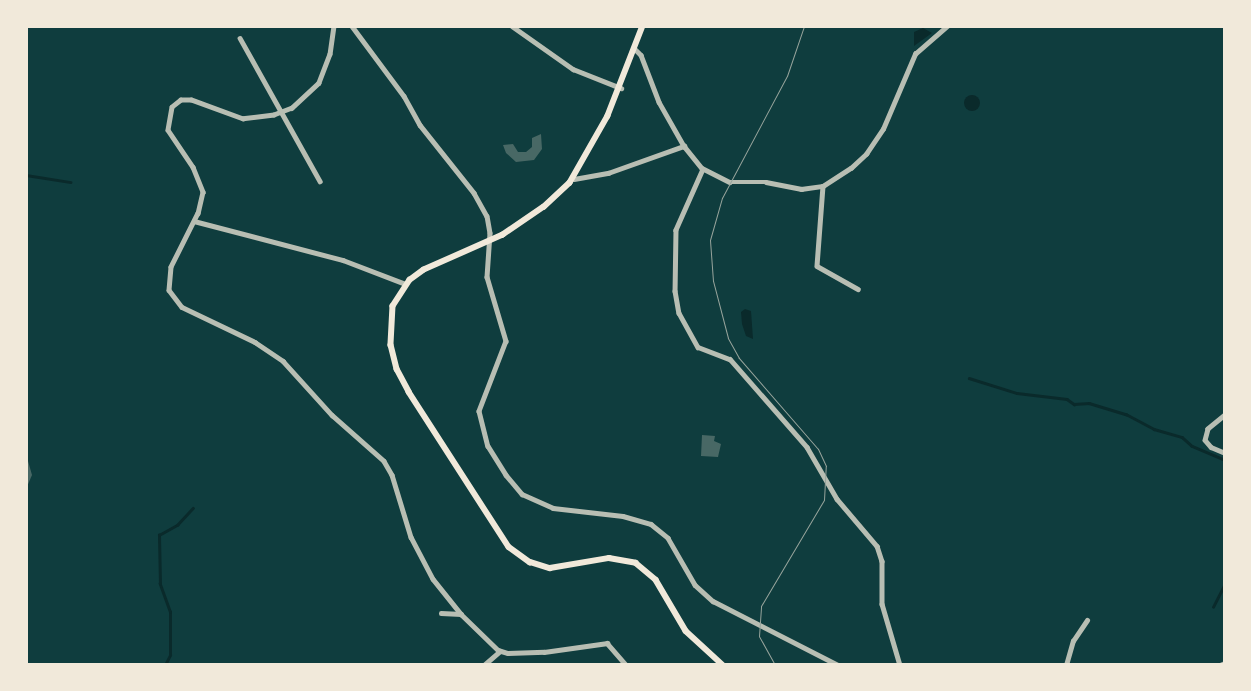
<!DOCTYPE html>
<style>
body{margin:0}
#map{position:relative;width:1251px;height:691px;overflow:hidden;background:#0f3d3e;font-family:Quicksand,sans-serif}
div>[style]{position:absolute}
[style*='--x']{left:calc(var(--x)*1px);top:calc(var(--y)*1px);width:calc(var(--w)*1px);rotate:calc(var(--a)*1deg)}
.water>*{inset:0;background:#0a2a2b}
.round{border-radius:50%}
.stream>*{height:2.5px;margin:-1.25px;padding:0 1.25px;transform-origin:1.25px;border-radius:1.25px;background:#0a2a2b}
.building>*{inset:0;background:#486865}
.minor>*{height:4.5px;margin:-2.25px;padding:0 2.25px;transform-origin:2.25px;border-radius:2.25px;background:#b8beb3}
.secondary>*{height:5.5px;margin:-2.75px;padding:0 2.75px;transform-origin:2.75px;border-radius:2.75px;background:#f1e9da}
.tram>*{height:1px;margin:-0.5px;padding:0 0.5px;transform-origin:0.5px;border-radius:0.5px;background:#97a49c}
span{translate:-50% -50%;white-space:nowrap;text-align:center;line-height:1.15;-webkit-text-stroke:5px #f1e9da;paint-order:stroke}
.frame{position:absolute;inset:0;border:28px solid #f1e9da;pointer-events:none}
</style>
<div id="map">
<div class="water">
<i style="clip-path:polygon(923px 28px,932px 33px,914px 46px,914px 32px)"></i>
<i class="round" style="left:964px;top:95px;width:16px;height:16px"></i>
<i style="clip-path:polygon(745px 309px,751px 311px,753px 339px,746px 336px,742px 324px,741px 312px)"></i>
</div>
<div class="stream">
<i style="--x:26;--y:175;--w:45;--a:9"></i>
<i style="--x:969;--y:378;--w:50;--a:17.4"></i>
<i style="--x:1017;--y:393;--w:50;--a:6.8"></i>
<i style="--x:1067;--y:399;--w:9;--a:36"></i>
<i style="--x:1074;--y:404;--w:15;--a:-4"></i>
<i style="--x:1089;--y:403;--w:39;--a:17"></i>
<i style="--x:1126;--y:414;--w:32;--a:28"></i>
<i style="--x:1154;--y:429;--w:29;--a:16"></i>
<i style="--x:1182;--y:437;--w:13;--a:42"></i>
<i style="--x:1192;--y:446;--w:36;--a:23"></i>
<i style="--x:1213;--y:607;--w:27;--a:-63"></i>
<i style="--x:165;--y:665;--w:11;--a:-63"></i>
<i style="--x:170;--y:655;--w:43;--a:-90"></i>
<i style="--x:170;--y:612;--w:30;--a:-110"></i>
<i style="--x:160;--y:584;--w:49;--a:-91.2"></i>
<i style="--x:159;--y:535;--w:21;--a:-29"></i>
<i style="--x:177;--y:525;--w:23;--a:-47"></i>
</div>
<div class="building">
<i style="clip-path:polygon(541px 134px,542px 149px,534px 160px,516px 162px,506px 153px,503px 145px,513px 144px,518px 152px,526px 152px,532px 147px,532px 138px)"></i>
<i style="clip-path:polygon(702px 435px,715px 436px,714px 441px,721px 444px,718px 457px,701px 456px)"></i>
<i style="clip-path:polygon(26px 454px,32px 475px,26px 489px)"></i>
</div>
<div class="minor">
<i style="--x:334;--y:26;--w:28;--a:98"></i>
<i style="--x:330;--y:54;--w:31;--a:111"></i>
<i style="--x:319;--y:83;--w:37;--a:137"></i>
<i style="--x:292;--y:108;--w:19;--a:159"></i>
<i style="--x:274;--y:115;--w:31;--a:173"></i>
<i style="--x:243;--y:119;--w:55;--a:-159.9"></i>
<i style="--x:191;--y:100;--w:10;--a:180"></i>
<i style="--x:181;--y:100;--w:11;--a:142"></i>
<i style="--x:172;--y:107;--w:23;--a:100"></i>
<i style="--x:168;--y:130;--w:45;--a:56"></i>
<i style="--x:193;--y:167;--w:27;--a:68"></i>
<i style="--x:203;--y:192;--w:22;--a:103"></i>
<i style="--x:198;--y:213;--w:60;--a:116.6"></i>
<i style="--x:171;--y:267;--w:23;--a:95"></i>
<i style="--x:169;--y:290;--w:21;--a:53"></i>
<i style="--x:182;--y:307;--w:81;--a:25.6"></i>
<i style="--x:255;--y:342;--w:34;--a:34"></i>
<i style="--x:283;--y:361;--w:73;--a:47.8"></i>
<i style="--x:332;--y:415;--w:69;--a:41.5"></i>
<i style="--x:384;--y:461;--w:16;--a:60"></i>
<i style="--x:392;--y:475;--w:65;--a:73"></i>
<i style="--x:411;--y:537;--w:47;--a:62.4"></i>
<i style="--x:433;--y:579;--w:45;--a:51.3"></i>
<i style="--x:461;--y:614;--w:52;--a:44.2"></i>
<i style="--x:498;--y:650;--w:10;--a:17"></i>
<i style="--x:508;--y:653;--w:36;--a:-2"></i>
<i style="--x:544;--y:652;--w:64;--a:-8.1"></i>
<i style="--x:607;--y:643;--w:29;--a:49"></i>
<i style="--x:352;--y:26;--w:87;--a:53.4"></i>
<i style="--x:404;--y:96;--w:33;--a:61"></i>
<i style="--x:420;--y:125;--w:87;--a:51.5"></i>
<i style="--x:474;--y:193;--w:26;--a:61"></i>
<i style="--x:487;--y:216;--w:17;--a:80"></i>
<i style="--x:490;--y:233;--w:44;--a:93.9"></i>
<i style="--x:487;--y:277;--w:67;--a:73.5"></i>
<i style="--x:506;--y:341;--w:75;--a:111.1"></i>
<i style="--x:479;--y:411;--w:36;--a:76"></i>
<i style="--x:488;--y:446;--w:34;--a:58"></i>
<i style="--x:506;--y:475;--w:25;--a:50"></i>
<i style="--x:522;--y:494;--w:34;--a:24"></i>
<i style="--x:553;--y:508;--w:70;--a:6.5"></i>
<i style="--x:623;--y:516;--w:29;--a:16"></i>
<i style="--x:651;--y:524;--w:22;--a:39"></i>
<i style="--x:668;--y:538;--w:54;--a:60.1"></i>
<i style="--x:695;--y:585;--w:24;--a:42"></i>
<i style="--x:713;--y:601;--w:140;--a:27.1"></i>
<i style="--x:512;--y:26;--w:75;--a:35.2"></i>
<i style="--x:573;--y:69;--w:52;--a:21.6"></i>
<i style="--x:240;--y:38;--w:164;--a:60.8"></i>
<i style="--x:636;--y:50;--w:7;--a:45"></i>
<i style="--x:641;--y:55;--w:50;--a:69"></i>
<i style="--x:659;--y:102;--w:51;--a:60.4"></i>
<i style="--x:684;--y:146;--w:28;--a:51"></i>
<i style="--x:702;--y:168;--w:31;--a:27"></i>
<i style="--x:730;--y:182;--w:36;--a:0"></i>
<i style="--x:766;--y:182;--w:36;--a:11"></i>
<i style="--x:801;--y:189;--w:22;--a:-8"></i>
<i style="--x:823;--y:186;--w:33;--a:-33"></i>
<i style="--x:851;--y:168;--w:21;--a:-43"></i>
<i style="--x:866;--y:154;--w:30;--a:-56"></i>
<i style="--x:883;--y:129;--w:82;--a:-66.9"></i>
<i style="--x:915;--y:54;--w:43;--a:-41.2"></i>
<i style="--x:703;--y:169;--w:67;--a:113.9"></i>
<i style="--x:676;--y:230;--w:61;--a:90.9"></i>
<i style="--x:675;--y:291;--w:22;--a:80"></i>
<i style="--x:679;--y:313;--w:39;--a:61"></i>
<i style="--x:698;--y:347;--w:34;--a:21"></i>
<i style="--x:730;--y:359;--w:117;--a:48.8"></i>
<i style="--x:807;--y:447;--w:60;--a:60"></i>
<i style="--x:837;--y:499;--w:62;--a:49.6"></i>
<i style="--x:877;--y:546;--w:16;--a:72"></i>
<i style="--x:882;--y:561;--w:43;--a:90"></i>
<i style="--x:882;--y:604;--w:64;--a:73.6"></i>
<i style="--x:574;--y:179;--w:35;--a:-10"></i>
<i style="--x:608;--y:173;--w:81;--a:-19.6"></i>
<i style="--x:823;--y:186;--w:80;--a:94.3"></i>
<i style="--x:817;--y:266;--w:47;--a:29.3"></i>
<i style="--x:194;--y:221;--w:154;--a:14.7"></i>
<i style="--x:343;--y:260;--w:67;--a:20.9"></i>
<i style="--x:1225;--y:415;--w:22;--a:141"></i>
<i style="--x:1208;--y:429;--w:11;--a:105"></i>
<i style="--x:1205;--y:440;--w:9;--a:49"></i>
<i style="--x:1211;--y:447;--w:15;--a:23"></i>
<i style="--x:441;--y:613;--w:20;--a:3"></i>
<i style="--x:484;--y:665;--w:21;--a:-41"></i>
<i style="--x:1066;--y:665;--w:25;--a:-74"></i>
<i style="--x:1073;--y:641;--w:25;--a:-56"></i>
<i style="--x:1220;--y:665;--w:5;--a:-22"></i>
</div>
<div class="secondary">
<i style="--x:643;--y:26;--w:97;--a:111.3"></i>
<i style="--x:608;--y:116;--w:77;--a:119.6"></i>
<i style="--x:570;--y:183;--w:35;--a:137"></i>
<i style="--x:544;--y:207;--w:50;--a:145.7"></i>
<i style="--x:503;--y:235;--w:86;--a:156.1"></i>
<i style="--x:424;--y:270;--w:17;--a:144"></i>
<i style="--x:410;--y:280;--w:31;--a:123"></i>
<i style="--x:393;--y:306;--w:39;--a:93"></i>
<i style="--x:391;--y:345;--w:25;--a:76"></i>
<i style="--x:397;--y:369;--w:26;--a:62"></i>
<i style="--x:409;--y:392;--w:184;--a:57.2"></i>
<i style="--x:509;--y:547;--w:26;--a:36"></i>
<i style="--x:530;--y:562;--w:21;--a:17"></i>
<i style="--x:550;--y:568;--w:60;--a:-9.6"></i>
<i style="--x:609;--y:558;--w:27;--a:10"></i>
<i style="--x:636;--y:563;--w:26;--a:40"></i>
<i style="--x:656;--y:580;--w:59;--a:59.5"></i>
<i style="--x:686;--y:631;--w:50;--a:42.6"></i>
</div>
<div class="tram">
<i style="--x:775;--y:665;--w:33;--a:-119"></i>
<i style="--x:759;--y:636;--w:30;--a:-86"></i>
<i style="--x:761;--y:606;--w:123;--a:-59.3"></i>
<i style="--x:824;--y:500;--w:34;--a:-87"></i>
<i style="--x:826;--y:466;--w:19;--a:-115"></i>
<i style="--x:818;--y:449;--w:121;--a:-131"></i>
<i style="--x:739;--y:358;--w:23;--a:-119"></i>
<i style="--x:728;--y:338;--w:59;--a:-104.7"></i>
<i style="--x:713;--y:281;--w:41;--a:-94.2"></i>
<i style="--x:710;--y:240;--w:44;--a:-74.1"></i>
<i style="--x:722;--y:198;--w:138;--a:-62"></i>
<i style="--x:787;--y:76;--w:53;--a:-71.2"></i>
</div>
<div class="frame"></div>
</div>
